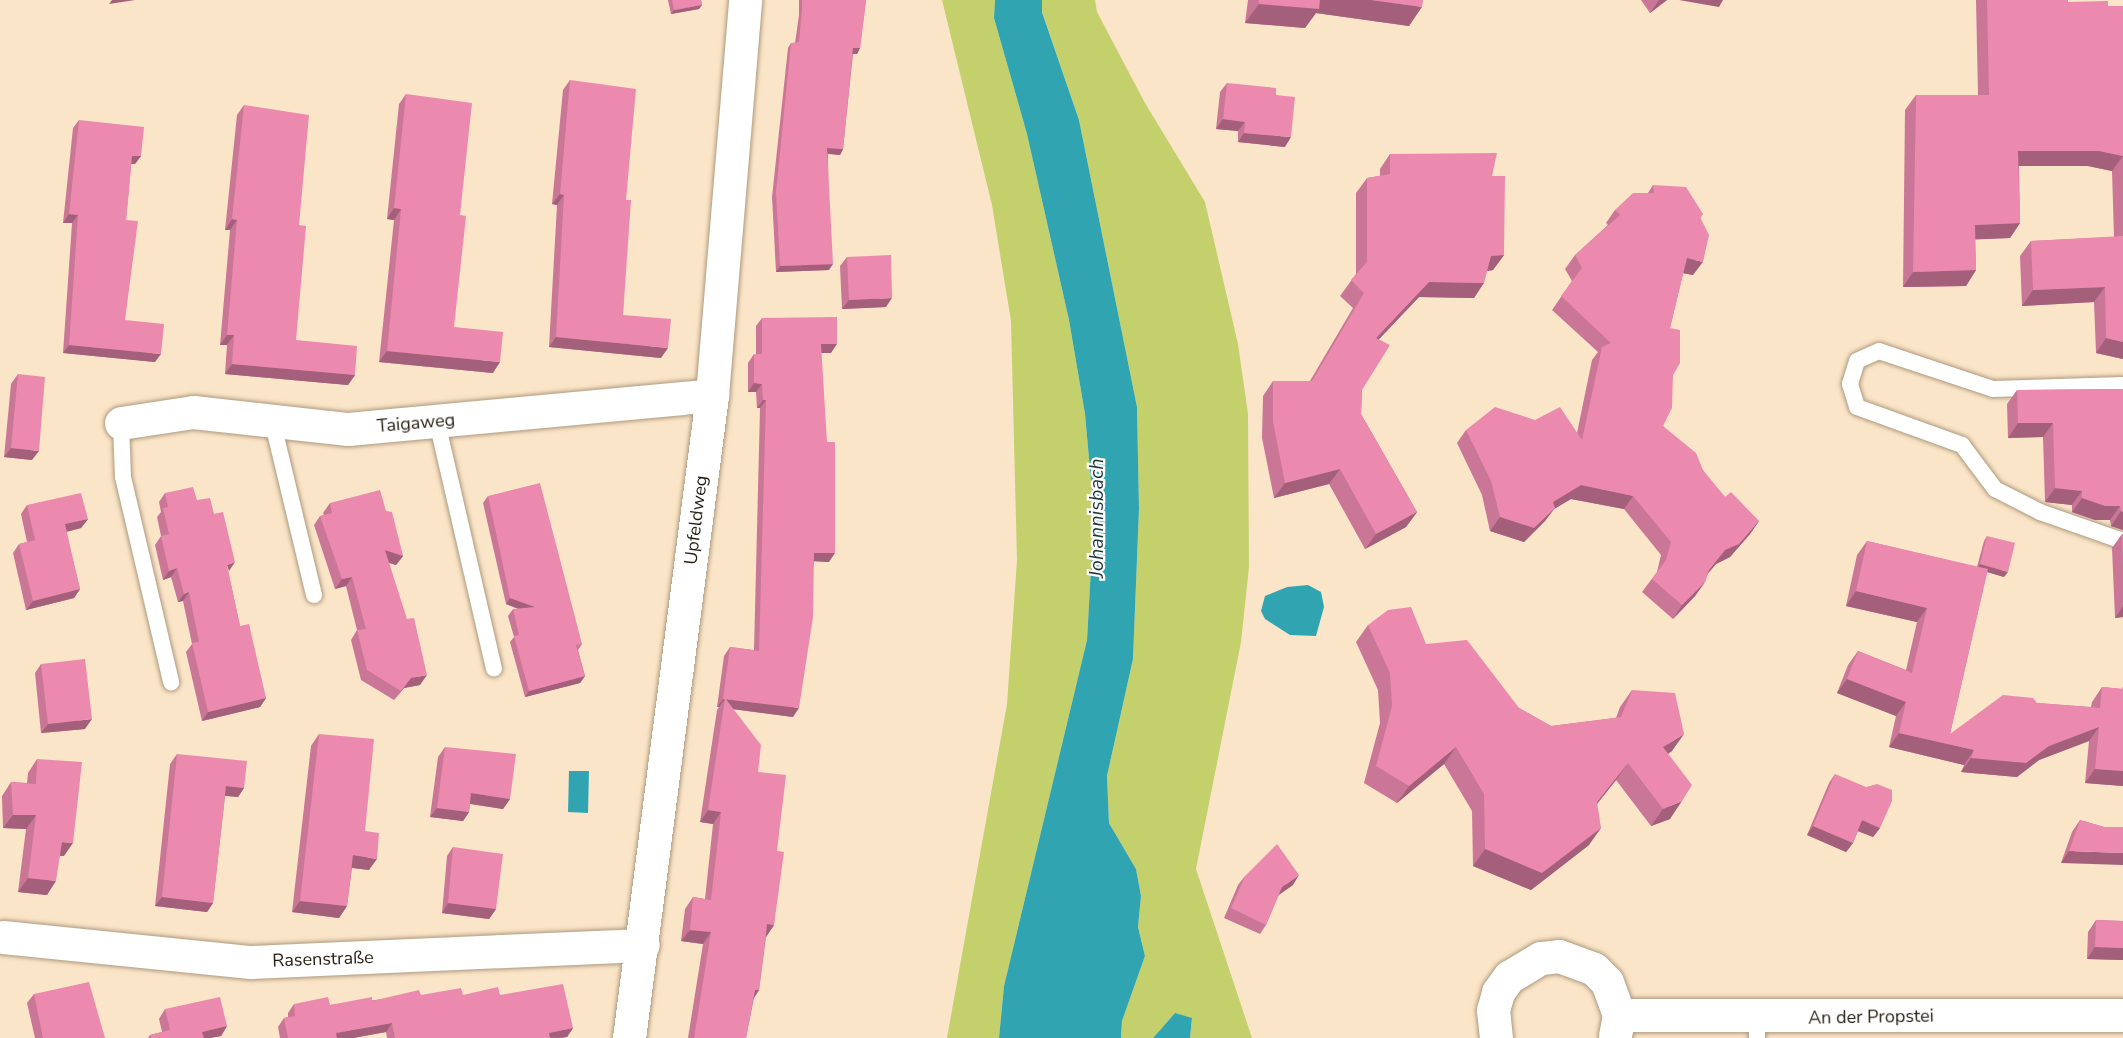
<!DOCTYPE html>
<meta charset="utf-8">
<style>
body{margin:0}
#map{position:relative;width:2123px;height:1038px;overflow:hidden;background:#fbe5c8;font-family:"Nunito Sans",sans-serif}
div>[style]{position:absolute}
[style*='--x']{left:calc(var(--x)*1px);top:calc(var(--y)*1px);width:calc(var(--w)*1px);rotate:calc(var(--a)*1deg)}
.green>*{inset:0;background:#c4d06c}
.water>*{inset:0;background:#30a5b1}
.roads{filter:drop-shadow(0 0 2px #ae997e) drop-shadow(0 0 2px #ae997e)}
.service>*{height:16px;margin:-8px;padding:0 8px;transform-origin:8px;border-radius:8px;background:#fff}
.minor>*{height:33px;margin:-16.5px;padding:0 16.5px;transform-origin:16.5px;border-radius:16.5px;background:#fff}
.wall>*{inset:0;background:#ca7696}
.shaded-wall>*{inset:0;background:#a4607a}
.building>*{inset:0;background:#eb89ae}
span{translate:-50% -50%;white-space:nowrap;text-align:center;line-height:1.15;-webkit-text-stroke:4.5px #fff;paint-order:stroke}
.street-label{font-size:18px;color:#261e13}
.water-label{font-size:20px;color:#1c3438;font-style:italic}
</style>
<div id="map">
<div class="green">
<i style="clip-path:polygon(942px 0,995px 0,994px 18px,1027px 134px,1069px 320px,1085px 414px,1094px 514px,1087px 640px,1004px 986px,999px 1038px,947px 1038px,1007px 704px,1017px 560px,1011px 321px,992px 205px)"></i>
<i style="clip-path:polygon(1042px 0,1095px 0,1097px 12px,1145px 103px,1205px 202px,1238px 344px,1248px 414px,1249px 567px,1241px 642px,1196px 869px,1252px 1038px,1190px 1038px,1192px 1019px,1175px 1013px,1153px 1038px,1121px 1038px,1122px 1021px,1145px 956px,1138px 927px,1141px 896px,1136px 869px,1109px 823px,1107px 776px,1133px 659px,1139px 509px,1137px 407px,1079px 120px,1042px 11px)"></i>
</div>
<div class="water">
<i style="clip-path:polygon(995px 0,1042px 0,1042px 12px,1079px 120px,1137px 407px,1139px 509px,1133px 659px,1107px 776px,1109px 823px,1136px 869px,1141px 896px,1138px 927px,1145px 956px,1122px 1021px,1121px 1038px,999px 1038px,1004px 986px,1087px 640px,1094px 514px,1085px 414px,1069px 320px,1027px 134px,994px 18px)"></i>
<i style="clip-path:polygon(1308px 585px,1321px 592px,1324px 607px,1316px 636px,1290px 635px,1265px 619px,1261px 611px,1265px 596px,1287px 587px)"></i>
<i style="clip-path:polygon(569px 771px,589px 771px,588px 813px,568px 812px)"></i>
<i style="clip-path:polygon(1175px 1013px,1192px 1018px,1190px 1038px,1153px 1038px)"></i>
</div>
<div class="roads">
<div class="service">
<i style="--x:2123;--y:385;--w:130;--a:178.2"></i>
<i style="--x:1993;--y:389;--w:120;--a:-161.6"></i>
<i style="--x:1879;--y:351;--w:24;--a:156"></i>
<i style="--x:1857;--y:361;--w:24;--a:107"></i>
<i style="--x:1850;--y:384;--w:24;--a:73"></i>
<i style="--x:1857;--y:407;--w:112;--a:19.9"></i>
<i style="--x:1962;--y:445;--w:55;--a:53.1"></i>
<i style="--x:1995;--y:489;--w:51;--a:27.1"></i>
<i style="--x:2040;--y:512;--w:88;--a:19.3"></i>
<i style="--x:272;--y:420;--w:180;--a:76.5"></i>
<i style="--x:437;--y:422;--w:253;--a:77"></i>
<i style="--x:121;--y:423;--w:54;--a:87.9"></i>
<i style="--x:123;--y:477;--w:211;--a:76.8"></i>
<i style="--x:1757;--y:1018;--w:20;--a:90"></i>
</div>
<div class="minor">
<i style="--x:121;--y:423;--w:73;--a:-8.7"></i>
<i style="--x:193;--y:412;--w:156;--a:6.3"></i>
<i style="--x:348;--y:429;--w:366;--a:-5.3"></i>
<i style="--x:3;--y:937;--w:249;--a:5.8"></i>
<i style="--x:251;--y:962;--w:392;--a:-2.5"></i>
<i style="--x:1619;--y:1015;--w:504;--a:0"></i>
<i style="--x:629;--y:1038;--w:648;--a:-82.64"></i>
<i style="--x:712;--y:395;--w:396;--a:-85.2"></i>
<i style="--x:1496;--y:1038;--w:28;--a:-96"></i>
<i style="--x:1493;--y:1010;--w:19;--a:-74"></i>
<i style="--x:1498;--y:992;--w:19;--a:-54"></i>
<i style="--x:1509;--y:977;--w:37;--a:-31"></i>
<i style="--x:1541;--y:958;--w:18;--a:-6"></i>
<i style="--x:1559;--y:956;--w:37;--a:20"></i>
<i style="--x:1594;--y:969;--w:18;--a:45"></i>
<i style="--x:1607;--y:982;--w:35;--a:70"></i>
<i style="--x:1619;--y:1015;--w:21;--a:101"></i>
</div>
</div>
<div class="wall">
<i style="clip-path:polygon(668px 0,701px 0,702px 5px,699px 9px,671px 14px)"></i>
<i style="clip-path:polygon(799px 0,866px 0,860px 48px,857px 54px,853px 54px,843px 149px,840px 155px,828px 154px,829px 270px,776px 272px,772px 197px,788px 48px,791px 43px,795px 43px,799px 15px)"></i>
<i style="clip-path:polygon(1248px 0,1423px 0,1409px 26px,1316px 13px,1305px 28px,1245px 23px)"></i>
<i style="clip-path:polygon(1641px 0,1667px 0,1650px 13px)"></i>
<i style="clip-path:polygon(1976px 0,2068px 0,2068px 2px,2108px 6px,2123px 6px,2123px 359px,2096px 353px,2094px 302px,2022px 306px,2020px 256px,2031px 241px,2114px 237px,2112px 171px,2088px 166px,2019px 166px,2020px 223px,2010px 238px,1975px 239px,1976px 270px,1966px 286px,1903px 287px,1905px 110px,1916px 95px,1978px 95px)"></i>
<i style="clip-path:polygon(570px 80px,626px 200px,623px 315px,661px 358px,549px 347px,557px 205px,552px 204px,563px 90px)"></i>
<i style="clip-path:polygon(1227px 83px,1285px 147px,1238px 142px,1238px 131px,1216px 129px,1220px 92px)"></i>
<i style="clip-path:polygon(406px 94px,454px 327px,493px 373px,379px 362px,394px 220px,387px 219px,399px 104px)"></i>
<i style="clip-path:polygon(244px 105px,299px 225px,296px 340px,355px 375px,348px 385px,225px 374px,227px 345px,220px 345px,230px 230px,225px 230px,237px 115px)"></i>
<i style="clip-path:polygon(79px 120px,141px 156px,135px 164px,131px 164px,126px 220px,125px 320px,155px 362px,63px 353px,72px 223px,63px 223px,73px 128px)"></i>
<i style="clip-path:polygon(1390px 154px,1492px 176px,1504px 255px,1493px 270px,1487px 271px,1474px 298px,1419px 297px,1379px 339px,1362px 390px,1361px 414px,1417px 512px,1406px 527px,1365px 549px,1329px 484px,1274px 498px,1262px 438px,1263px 396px,1273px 381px,1310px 381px,1353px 308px,1340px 296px,1356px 274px,1356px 193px,1367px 178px,1380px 176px,1380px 169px)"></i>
<i style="clip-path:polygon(1653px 185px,1703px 214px,1700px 218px,1693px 275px,1683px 273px,1670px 328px,1673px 375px,1663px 426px,1725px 497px,1759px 521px,1750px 534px,1730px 557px,1716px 564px,1708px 573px,1705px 582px,1695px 596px,1673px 619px,1642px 592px,1657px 572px,1661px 555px,1624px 509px,1571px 499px,1554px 509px,1545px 521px,1524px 542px,1490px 531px,1482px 495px,1457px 443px,1466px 430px,1535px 420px,1577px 433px,1592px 360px,1598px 352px,1552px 310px,1572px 281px,1565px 269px,1575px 255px,1608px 225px,1606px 223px,1615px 210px,1648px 193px)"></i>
<i style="clip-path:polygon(847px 257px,886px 307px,842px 309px,840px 266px)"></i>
<i style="clip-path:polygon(762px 318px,831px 353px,821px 353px,829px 562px,814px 561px,793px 717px,733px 709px,758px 772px,777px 851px,774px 925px,766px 937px,759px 990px,754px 998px,746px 1038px,688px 1038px,703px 944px,681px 941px,685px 909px,693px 897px,705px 899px,713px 824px,700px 822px,717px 710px,719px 707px,717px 707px,724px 656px,730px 647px,754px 650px,760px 408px,757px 408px,756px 392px,748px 392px,748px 363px,754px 354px,756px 354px,756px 326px)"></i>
<i style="clip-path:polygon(18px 374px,32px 460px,4px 457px,11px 384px)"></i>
<i style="clip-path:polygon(2123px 389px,2123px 530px,2111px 526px,2110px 520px,2095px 520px,2072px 512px,2072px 505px,2045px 502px,2043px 437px,2008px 438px,2007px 404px,2017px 390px)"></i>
<i style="clip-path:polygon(165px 493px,197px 500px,228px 571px,240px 626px,266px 698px,260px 707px,202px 721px,186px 652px,192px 644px,183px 601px,178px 602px,171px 577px,163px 580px,155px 545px,161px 536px,157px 517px,161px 512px,159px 502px)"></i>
<i style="clip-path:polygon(488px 496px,582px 644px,578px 650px,585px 676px,580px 683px,525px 697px,510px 642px,514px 637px,508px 616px,513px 609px,518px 609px,506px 604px,483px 503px)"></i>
<i style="clip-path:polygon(330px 503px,386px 511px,403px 556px,396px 565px,389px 563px,420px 685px,404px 688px,394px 700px,361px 680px,351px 640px,357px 630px,346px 586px,335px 589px,314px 525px,320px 516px,324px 515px,323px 513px)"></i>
<i style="clip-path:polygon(27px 505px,88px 519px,81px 528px,66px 532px,80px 589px,74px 598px,26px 610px,13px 553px,19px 544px,27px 542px,21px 514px)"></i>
<i style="clip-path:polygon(2122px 534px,2123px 534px,2123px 617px,2115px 618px,2112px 548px)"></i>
<i style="clip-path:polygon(1987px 536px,2004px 577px,1987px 572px,1950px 734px,2037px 703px,2091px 707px,2092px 702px,2102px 687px,2122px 689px,2123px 686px,2123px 786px,2085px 783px,2089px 741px,2039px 760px,2017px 777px,1961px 772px,1964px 765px,1889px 747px,1896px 716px,1837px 693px,1848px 665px,1858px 651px,1906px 670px,1917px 622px,1846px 606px,1857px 555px,1867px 541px,1977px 567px,1984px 541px)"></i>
<i style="clip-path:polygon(1368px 625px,1426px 644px,1519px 708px,1551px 726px,1616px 718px,1620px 707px,1632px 690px,1672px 751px,1668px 754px,1670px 819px,1651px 826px,1616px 780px,1597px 804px,1589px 845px,1531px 890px,1473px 866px,1472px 811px,1444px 764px,1397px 803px,1364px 783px,1380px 723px,1378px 690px,1356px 642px)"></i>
<i style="clip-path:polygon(41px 664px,85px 729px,41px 733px,35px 673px)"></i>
<i style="clip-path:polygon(319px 734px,365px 831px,369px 870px,352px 868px,347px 906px,339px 918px,292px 912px,311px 746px)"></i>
<i style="clip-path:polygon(445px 747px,510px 799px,503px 809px,470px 804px,469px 812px,463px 821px,430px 817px,438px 757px)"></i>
<i style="clip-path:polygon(177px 754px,244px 788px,238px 797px,225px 796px,213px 903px,207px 912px,155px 906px,170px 764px)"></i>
<i style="clip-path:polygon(37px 759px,64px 856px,60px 856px,47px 895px,18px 892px,26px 829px,3px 828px,2px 796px,11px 782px,27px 783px,28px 773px)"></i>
<i style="clip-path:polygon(1835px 774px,1880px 828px,1873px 837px,1858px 831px,1853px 843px,1846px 852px,1807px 835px,1829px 783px)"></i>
<i style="clip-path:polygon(2080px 820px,2104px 827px,2061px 863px,2072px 832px)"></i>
<i style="clip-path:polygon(453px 847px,496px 909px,489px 919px,442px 913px,447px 856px)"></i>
<i style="clip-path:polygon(1245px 876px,1293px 885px,1279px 894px,1266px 925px,1260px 934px,1224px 918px,1238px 885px)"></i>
<i style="clip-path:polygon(2096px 920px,2123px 921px,2123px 960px,2087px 959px,2088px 932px)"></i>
<i style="clip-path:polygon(34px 994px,105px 1038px,35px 1038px,27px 1003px)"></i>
<i style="clip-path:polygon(421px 995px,500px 995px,573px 1028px,567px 1037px,563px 1038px,387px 1038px,386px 1032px,353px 1038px,280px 1038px,278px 1027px,284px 1018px,288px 1017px,288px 1013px,294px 1004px,330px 1005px)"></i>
<i style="clip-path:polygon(165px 1009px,227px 1026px,221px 1036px,210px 1038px,148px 1038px,150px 1035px,162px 1032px,159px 1019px)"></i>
</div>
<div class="shaded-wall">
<i style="clip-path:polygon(112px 0,135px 0,109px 4px)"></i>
<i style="clip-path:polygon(1315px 0,1371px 0,1422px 7px,1409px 26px,1316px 13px,1305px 28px,1245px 23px,1259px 4px)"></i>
<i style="clip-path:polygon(1659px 0,1667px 0,1650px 13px)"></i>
<i style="clip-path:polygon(1679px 0,1723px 0,1719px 7px)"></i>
<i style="clip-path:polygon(702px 5px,699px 9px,671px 14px,674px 10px)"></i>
<i style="clip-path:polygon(853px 48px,860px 48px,857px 54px,849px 54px)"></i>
<i style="clip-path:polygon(1223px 119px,1245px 122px,1238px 131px,1216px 129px)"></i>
<i style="clip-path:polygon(1244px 133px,1291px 137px,1285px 147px,1238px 142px)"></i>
<i style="clip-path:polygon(827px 148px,843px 149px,840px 155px,823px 153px)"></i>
<i style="clip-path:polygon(2018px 151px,2099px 151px,2123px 156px,2112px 171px,2088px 166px,2008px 166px)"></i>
<i style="clip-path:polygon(132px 156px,141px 156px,135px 164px,126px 164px)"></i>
<i style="clip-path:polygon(560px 194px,564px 195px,557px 205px,552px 204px)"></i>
<i style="clip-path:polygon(394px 208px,401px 209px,394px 220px,387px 219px)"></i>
<i style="clip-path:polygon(69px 214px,78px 215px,72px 223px,63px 223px)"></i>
<i style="clip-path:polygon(232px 219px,237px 220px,230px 230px,225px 230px)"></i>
<i style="clip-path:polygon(2020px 223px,2010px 238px,1964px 240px,1975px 225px)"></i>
<i style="clip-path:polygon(1504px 255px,1493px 270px,1480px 272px,1491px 256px)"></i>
<i style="clip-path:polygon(1687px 258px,1703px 262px,1693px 275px,1677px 272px)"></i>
<i style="clip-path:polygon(833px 264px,829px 270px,776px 272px,780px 266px)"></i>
<i style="clip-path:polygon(1976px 270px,1966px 286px,1903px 287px,1913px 272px)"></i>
<i style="clip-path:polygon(1429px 282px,1484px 283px,1474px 298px,1419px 297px,1366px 353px,1376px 338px)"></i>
<i style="clip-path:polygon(2105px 287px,2094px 302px,2022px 306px,2033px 290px)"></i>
<i style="clip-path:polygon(892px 298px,886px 307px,842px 309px,849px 300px)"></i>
<i style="clip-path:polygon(227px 335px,234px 335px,227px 345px,220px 345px)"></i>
<i style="clip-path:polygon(556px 337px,668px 348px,661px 358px,549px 347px)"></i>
<i style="clip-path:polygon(2106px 338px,2123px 342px,2123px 359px,2096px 353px)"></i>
<i style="clip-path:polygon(821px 344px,837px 344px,831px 353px,815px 353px)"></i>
<i style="clip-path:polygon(69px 345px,161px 354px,155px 362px,63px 353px)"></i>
<i style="clip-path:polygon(387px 351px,500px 362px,493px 373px,379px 362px)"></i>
<i style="clip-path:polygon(232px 364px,355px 375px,348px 385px,225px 374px)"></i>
<i style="clip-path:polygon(754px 383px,762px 384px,756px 392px,748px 392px)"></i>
<i style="clip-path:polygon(763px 400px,766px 400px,760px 408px,757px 408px)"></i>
<i style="clip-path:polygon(2018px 423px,2053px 423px,2043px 437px,2008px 438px)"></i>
<i style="clip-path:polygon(11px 448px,39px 451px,32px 460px,4px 457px)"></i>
<i style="clip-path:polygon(1340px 469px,1329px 484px,1274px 498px,1285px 483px)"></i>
<i style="clip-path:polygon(1581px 485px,1633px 496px,1624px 509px,1571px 499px,1554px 509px,1545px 521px,1524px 542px,1490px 531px,1500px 517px,1553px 502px)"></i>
<i style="clip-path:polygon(2055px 488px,2082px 491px,2072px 505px,2045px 502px)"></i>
<i style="clip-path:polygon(2082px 498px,2120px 506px,2110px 520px,2095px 520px,2072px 512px)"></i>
<i style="clip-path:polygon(2121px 511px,2123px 512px,2123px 530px,2111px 526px)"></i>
<i style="clip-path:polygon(1417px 512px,1406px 527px,1365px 549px,1376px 534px)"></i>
<i style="clip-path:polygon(88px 519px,81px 528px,58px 534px,65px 524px)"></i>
<i style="clip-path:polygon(1759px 521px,1750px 534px,1730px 557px,1716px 564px,1700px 583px,1709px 570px,1725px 550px)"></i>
<i style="clip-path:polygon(385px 550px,403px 556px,396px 565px,378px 559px)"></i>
<i style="clip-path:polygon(814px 553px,835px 553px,829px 562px,808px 561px)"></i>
<i style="clip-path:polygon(235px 562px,229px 571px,227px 565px)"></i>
<i style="clip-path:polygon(1980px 564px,2008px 572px,2004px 577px,1977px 569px)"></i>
<i style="clip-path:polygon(177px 568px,171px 577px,163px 580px,169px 571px)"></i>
<i style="clip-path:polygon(352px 577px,346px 586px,335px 589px,342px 579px)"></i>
<i style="clip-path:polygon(1705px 582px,1695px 596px,1673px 619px,1682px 605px)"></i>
<i style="clip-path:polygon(80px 589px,74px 598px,26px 610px,33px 601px)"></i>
<i style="clip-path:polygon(1856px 591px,1927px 608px,1917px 622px,1846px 606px)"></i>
<i style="clip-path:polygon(189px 592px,183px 601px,178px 602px,184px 594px)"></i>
<i style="clip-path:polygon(510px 598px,535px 607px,530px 613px,506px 604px)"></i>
<i style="clip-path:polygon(2123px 606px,2123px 617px,2115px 618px)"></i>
<i style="clip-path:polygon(427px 675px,420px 685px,404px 688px,394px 700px,411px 678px)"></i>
<i style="clip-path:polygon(585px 676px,580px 683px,525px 697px,529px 691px)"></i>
<i style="clip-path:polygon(1847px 679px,1906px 702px,1896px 716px,1837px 693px)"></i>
<i style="clip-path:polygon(266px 698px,260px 707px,202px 721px,208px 712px)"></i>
<i style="clip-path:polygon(723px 699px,725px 699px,719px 707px,717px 707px)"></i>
<i style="clip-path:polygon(725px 699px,799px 708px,793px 717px,724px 708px)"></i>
<i style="clip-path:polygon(92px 719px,85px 729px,41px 733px,48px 724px)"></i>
<i style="clip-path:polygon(2099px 727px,2089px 741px,2039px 760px,2017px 777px,1961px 772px,1971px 758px,2049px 746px)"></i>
<i style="clip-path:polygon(1899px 733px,1974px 750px,1964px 765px,1889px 747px)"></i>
<i style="clip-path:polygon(1684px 734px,1672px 751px,1651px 764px,1663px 747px)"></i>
<i style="clip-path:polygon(1456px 747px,1444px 764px,1397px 803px,1409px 786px)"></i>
<i style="clip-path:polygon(1628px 763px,1616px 780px,1585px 819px,1597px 802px)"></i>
<i style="clip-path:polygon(2095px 769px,2123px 771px,2123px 786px,2085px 783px)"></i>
<i style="clip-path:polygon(226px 786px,244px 788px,238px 797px,219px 795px)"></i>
<i style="clip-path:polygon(471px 793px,510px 799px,503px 809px,465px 803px)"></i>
<i style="clip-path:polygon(1682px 801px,1670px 819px,1651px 826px,1663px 809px)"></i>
<i style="clip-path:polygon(437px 808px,469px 812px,463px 821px,430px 817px)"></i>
<i style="clip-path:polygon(708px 810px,721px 812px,713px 824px,700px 822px)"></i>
<i style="clip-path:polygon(13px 815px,36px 815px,26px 829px,3px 828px)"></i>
<i style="clip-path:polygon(1862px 820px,1880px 828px,1873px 837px,1855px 830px)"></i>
<i style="clip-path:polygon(1813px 826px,1853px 843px,1846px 852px,1807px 835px)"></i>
<i style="clip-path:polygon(1601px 828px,1589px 845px,1531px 890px,1473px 866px,1485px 849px)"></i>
<i style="clip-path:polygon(62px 842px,73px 843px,64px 856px,52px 855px)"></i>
<i style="clip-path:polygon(2069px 851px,2123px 853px,2123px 865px,2061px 863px)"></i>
<i style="clip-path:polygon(353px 855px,377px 859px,369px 870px,345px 867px)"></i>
<i style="clip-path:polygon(1299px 875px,1293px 885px,1276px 897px,1282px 887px)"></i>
<i style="clip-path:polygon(28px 878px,56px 881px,47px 895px,18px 892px)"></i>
<i style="clip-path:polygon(162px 897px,213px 903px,207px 912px,155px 906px)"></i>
<i style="clip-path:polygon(300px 901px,347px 906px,339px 918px,292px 912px)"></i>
<i style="clip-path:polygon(448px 903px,496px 909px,489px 919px,442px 913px)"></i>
<i style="clip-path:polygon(767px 924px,774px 925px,766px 937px)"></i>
<i style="clip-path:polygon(690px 930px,711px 932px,703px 944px,681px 941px)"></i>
<i style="clip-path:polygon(2095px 947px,2123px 948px,2123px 960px,2087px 959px)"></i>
<i style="clip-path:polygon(755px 990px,759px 990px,751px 1002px)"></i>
<i style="clip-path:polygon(392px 1023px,386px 1032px,353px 1038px,333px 1038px,336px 1033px)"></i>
<i style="clip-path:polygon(227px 1026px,221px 1036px,210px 1038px,198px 1038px,202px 1032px)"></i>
<i style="clip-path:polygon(573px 1028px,567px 1037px,546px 1038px,549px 1033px)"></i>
</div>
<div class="building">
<i style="clip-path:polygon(672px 0,701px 0,702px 5px,674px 10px)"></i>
<i style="clip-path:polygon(802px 0,866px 0,860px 48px,853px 48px,843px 149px,827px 148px,833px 264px,780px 266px,776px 192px,791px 43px,799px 42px,802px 9px)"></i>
<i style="clip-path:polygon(1259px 0,1320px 0,1319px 9px,1259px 4px)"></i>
<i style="clip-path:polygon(1371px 0,1423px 0,1422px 7px)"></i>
<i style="clip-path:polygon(1987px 0,2068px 0,2068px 2px,2108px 1px,2108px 6px,2123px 6px,2123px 165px,2123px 156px,2099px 151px,2018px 151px,2020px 223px,1975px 225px,1976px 270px,1913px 272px,1916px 95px,1989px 95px)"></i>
<i style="clip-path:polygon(570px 80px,636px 89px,626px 200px,631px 200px,623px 315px,671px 319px,668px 348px,556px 337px,564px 195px,560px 194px)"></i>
<i style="clip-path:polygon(1227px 83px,1276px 88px,1276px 95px,1295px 97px,1291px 137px,1244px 133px,1245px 122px,1223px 119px)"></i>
<i style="clip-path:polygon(406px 94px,472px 103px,460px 215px,466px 216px,454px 327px,503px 332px,500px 362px,387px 351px,401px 209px,394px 208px)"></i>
<i style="clip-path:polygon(244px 105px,309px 115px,299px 225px,306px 226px,296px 340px,357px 346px,355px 375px,232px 364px,234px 335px,227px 335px,237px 220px,232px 219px)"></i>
<i style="clip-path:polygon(79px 120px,144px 127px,141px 156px,132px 156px,129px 190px,126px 220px,138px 221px,125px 320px,164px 324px,161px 354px,69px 345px,78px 215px,69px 214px)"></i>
<i style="clip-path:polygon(1497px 153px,1492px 176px,1505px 176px,1504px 255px,1491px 256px,1484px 283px,1429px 282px,1376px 338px,1390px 345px,1362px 390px,1361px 414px,1417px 512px,1376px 534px,1340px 469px,1285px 483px,1273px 422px,1273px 381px,1312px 381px,1364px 293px,1351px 280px,1367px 262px,1367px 178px,1390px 174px,1390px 154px)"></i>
<i style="clip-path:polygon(1653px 185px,1686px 187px,1703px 214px,1700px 217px,1709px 235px,1703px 262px,1687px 258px,1670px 328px,1680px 330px,1680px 363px,1673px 375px,1672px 408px,1663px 426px,1696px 453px,1703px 470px,1725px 497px,1731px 492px,1759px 521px,1739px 544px,1725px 550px,1709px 570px,1705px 582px,1682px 605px,1652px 579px,1666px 560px,1671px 542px,1633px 496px,1581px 485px,1553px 502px,1555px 508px,1534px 528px,1500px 517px,1491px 481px,1466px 430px,1495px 407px,1535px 420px,1560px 407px,1582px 440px,1602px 347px,1611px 343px,1561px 296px,1582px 268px,1575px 255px,1620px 215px,1615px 210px,1633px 193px,1654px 193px)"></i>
<i style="clip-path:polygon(2123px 236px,2123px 342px,2106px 338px,2105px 287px,2033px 290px,2031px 241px)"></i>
<i style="clip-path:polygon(891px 255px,892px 298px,849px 300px,847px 257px)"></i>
<i style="clip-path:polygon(837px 317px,837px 344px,821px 344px,827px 442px,835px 442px,835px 553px,814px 553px,813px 617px,799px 708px,723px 699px,730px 647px,759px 651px,766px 400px,763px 400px,762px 384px,754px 383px,754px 354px,762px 354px,762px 318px)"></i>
<i style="clip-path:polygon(18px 374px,45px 377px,39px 451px,11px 448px)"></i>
<i style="clip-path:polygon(2123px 389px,2123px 512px,2121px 511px,2120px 506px,2105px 506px,2082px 498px,2082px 491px,2055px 488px,2053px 423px,2018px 423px,2017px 390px)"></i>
<i style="clip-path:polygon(540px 483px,582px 644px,576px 645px,585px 676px,529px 691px,514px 636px,519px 635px,513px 609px,535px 607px,510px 598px,488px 496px)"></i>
<i style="clip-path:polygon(193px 487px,197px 500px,210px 498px,214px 514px,223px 512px,235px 562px,227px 565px,240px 626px,249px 624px,266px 698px,208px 712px,192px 643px,199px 642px,189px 592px,184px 594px,177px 568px,169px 571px,161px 536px,169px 534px,163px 508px,168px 507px,165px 493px)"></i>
<i style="clip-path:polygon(380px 490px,386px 511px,392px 512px,403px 556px,385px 550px,407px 619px,414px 618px,427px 675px,411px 678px,401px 691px,367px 670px,357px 630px,366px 629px,352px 577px,342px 579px,320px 516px,332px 513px,330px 503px)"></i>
<i style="clip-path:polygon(81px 493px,88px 519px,65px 524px,80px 589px,33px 601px,19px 544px,35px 540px,27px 505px)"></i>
<i style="clip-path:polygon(2122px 534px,2123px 534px,2123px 564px)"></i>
<i style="clip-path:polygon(1987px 536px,2015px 543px,2008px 572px,1980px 564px)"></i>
<i style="clip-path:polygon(1867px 541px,1988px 569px,1950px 734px,2003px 695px,2033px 698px,2037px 703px,2100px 708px,2102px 687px,2123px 689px,2123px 771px,2095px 769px,2099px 727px,2049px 746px,2026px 763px,1971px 758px,1974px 750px,1899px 733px,1906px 702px,1847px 679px,1858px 651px,1912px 673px,1927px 608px,1856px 591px)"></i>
<i style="clip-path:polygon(1411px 607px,1426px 644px,1467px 640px,1519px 708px,1551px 726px,1621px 717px,1632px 690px,1675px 693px,1684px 734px,1663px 747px,1692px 785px,1682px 801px,1663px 809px,1628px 763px,1597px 802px,1601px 828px,1542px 873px,1485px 849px,1484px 794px,1456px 747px,1409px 786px,1376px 766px,1392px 706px,1390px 673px,1368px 625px,1388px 610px)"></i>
<i style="clip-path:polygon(85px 659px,92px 719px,48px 724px,41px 664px)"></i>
<i style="clip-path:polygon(725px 698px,761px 745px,758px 772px,786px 775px,777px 851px,784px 852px,774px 925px,767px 924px,759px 990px,755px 990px,746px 1038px,694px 1038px,711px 932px,690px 930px,693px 897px,711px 900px,721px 812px,708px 810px)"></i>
<i style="clip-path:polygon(319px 734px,374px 739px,365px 831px,379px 833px,377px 859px,353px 855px,347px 906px,300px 901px)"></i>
<i style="clip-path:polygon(445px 747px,516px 754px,510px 799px,471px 793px,469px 812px,437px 808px)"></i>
<i style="clip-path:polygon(177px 754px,247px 761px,244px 788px,226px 786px,213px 903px,162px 897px)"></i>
<i style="clip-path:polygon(37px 759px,82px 762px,73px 843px,62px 842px,56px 881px,28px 878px,36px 815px,13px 815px,11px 782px,36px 784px)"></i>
<i style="clip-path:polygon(1835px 774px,1866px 787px,1877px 784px,1892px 790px,1892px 801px,1880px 828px,1862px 820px,1853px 843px,1813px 826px)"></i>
<i style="clip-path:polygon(2080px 820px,2104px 827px,2123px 827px,2123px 853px,2069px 851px)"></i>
<i style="clip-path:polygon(1277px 844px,1299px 875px,1282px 887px,1266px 925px,1231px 908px,1245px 876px)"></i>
<i style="clip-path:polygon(453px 847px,503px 854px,496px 909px,448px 903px)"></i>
<i style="clip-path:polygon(2096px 920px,2123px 921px,2123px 948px,2095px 947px)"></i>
<i style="clip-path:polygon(89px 982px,105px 1038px,43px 1038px,34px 994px)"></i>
<i style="clip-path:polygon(563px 984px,573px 1028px,549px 1033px,550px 1038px,395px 1038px,392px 1023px,336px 1033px,337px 1038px,288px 1038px,284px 1018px,295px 1016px,294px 1004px,328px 997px,330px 1005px,372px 997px,372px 1001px,419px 990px,421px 995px,461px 988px,463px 995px,498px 987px,500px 995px)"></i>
<i style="clip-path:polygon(220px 997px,227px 1026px,202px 1032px,204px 1038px,151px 1038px,150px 1035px,170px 1030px,165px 1009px)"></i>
</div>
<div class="street-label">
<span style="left:416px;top:423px;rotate:-5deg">Taigaweg</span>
<span style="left:696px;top:520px;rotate:-83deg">Upfeldweg</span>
<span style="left:323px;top:959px;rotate:-2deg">Rasenstraße</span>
<span style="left:1871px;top:1017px;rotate:-1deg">An der Propstei</span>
</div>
<div class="water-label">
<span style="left:1096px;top:518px;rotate:-90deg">Johannisbach</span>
</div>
</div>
